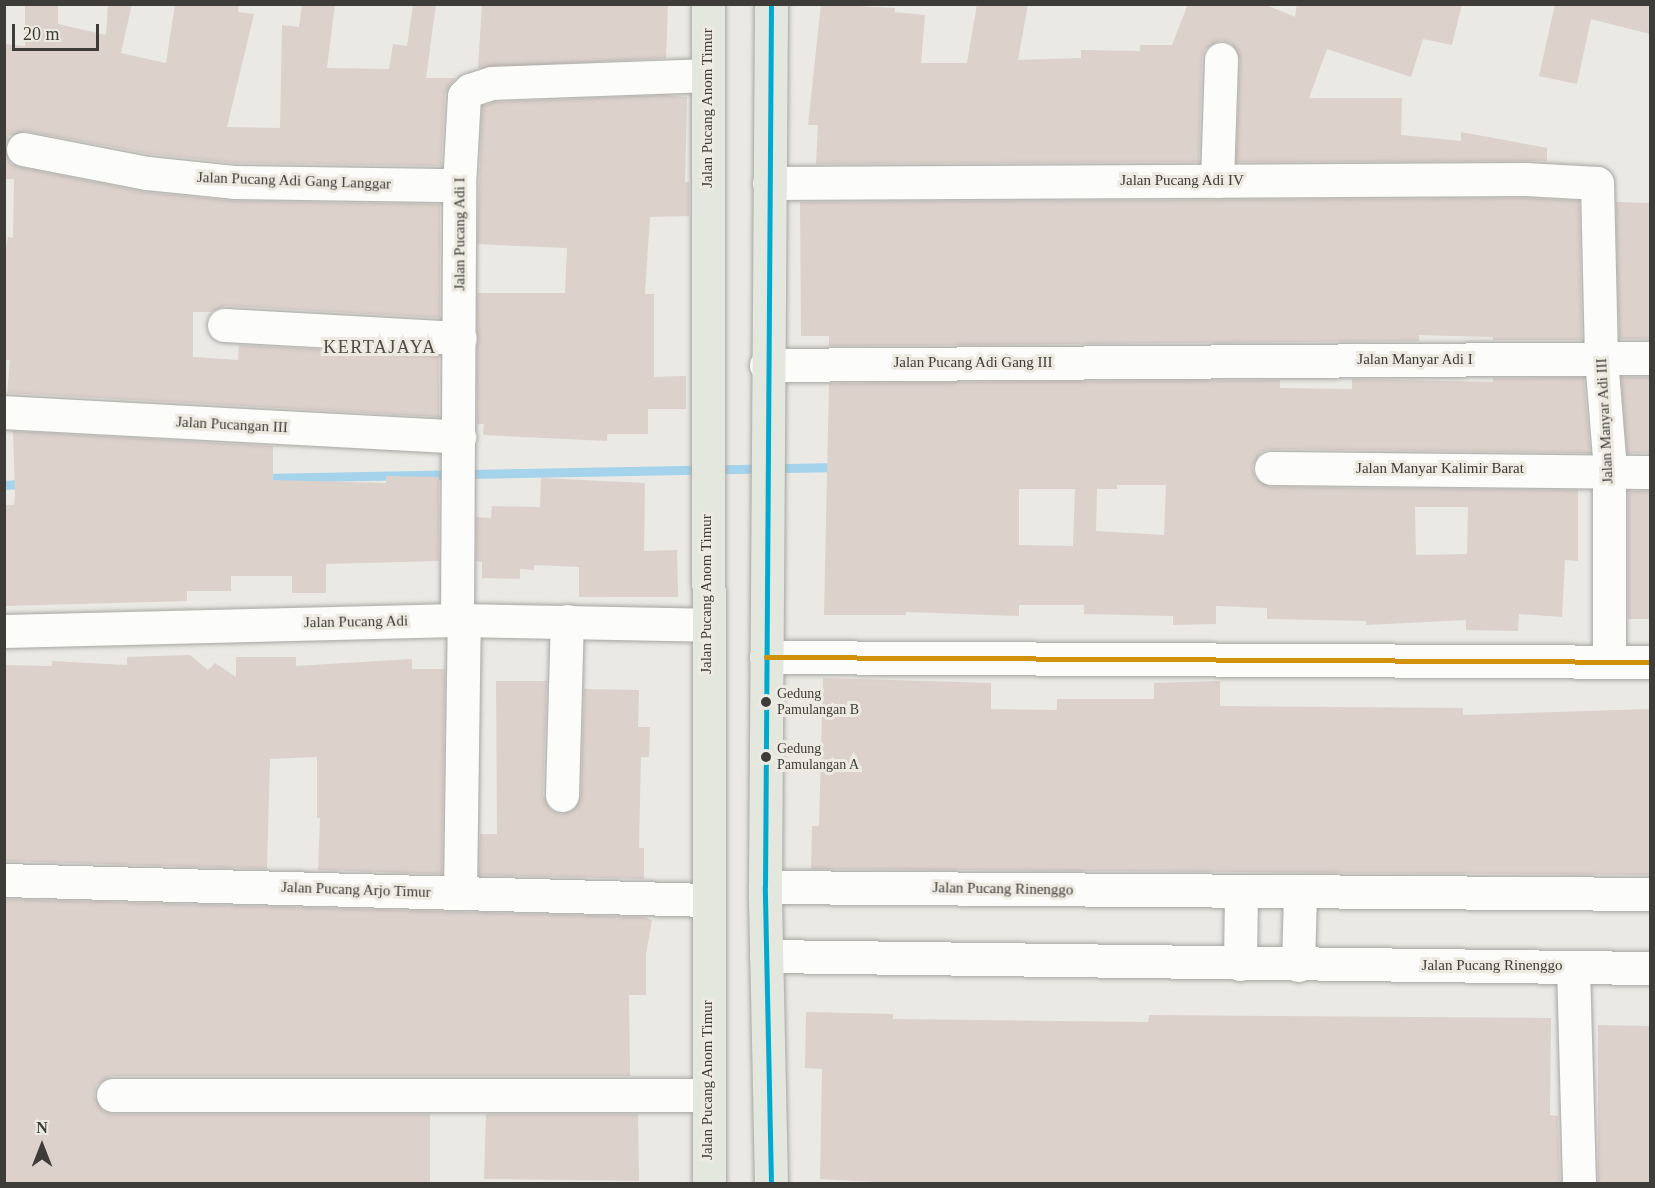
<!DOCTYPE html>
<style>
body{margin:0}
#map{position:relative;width:1655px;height:1188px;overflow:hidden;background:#eae9e4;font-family:Georgia,serif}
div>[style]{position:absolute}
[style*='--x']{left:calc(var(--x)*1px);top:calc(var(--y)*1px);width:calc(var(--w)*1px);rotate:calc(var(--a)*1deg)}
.stream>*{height:9px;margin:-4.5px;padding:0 4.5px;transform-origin:4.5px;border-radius:4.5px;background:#a4d3eb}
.building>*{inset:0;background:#dcd1cb}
.roads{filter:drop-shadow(0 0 2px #a7a6a2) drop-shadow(0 0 2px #a7a6a2)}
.minor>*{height:33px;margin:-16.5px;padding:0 16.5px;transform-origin:16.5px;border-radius:16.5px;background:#fcfcfb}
.major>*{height:33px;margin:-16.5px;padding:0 16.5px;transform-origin:16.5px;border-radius:16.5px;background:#e3e7de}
.bus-1>*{height:4.5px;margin:-2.25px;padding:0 2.25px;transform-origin:2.25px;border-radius:2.25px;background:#00a9ce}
.bus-2>*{height:4.5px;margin:-2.25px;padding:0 2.25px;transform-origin:2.25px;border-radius:2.25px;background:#d2910b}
.dots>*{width:16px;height:16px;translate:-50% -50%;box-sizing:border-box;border:3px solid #edebe1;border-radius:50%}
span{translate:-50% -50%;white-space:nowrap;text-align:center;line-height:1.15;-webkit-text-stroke:6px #edebe1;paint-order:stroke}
.bus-label{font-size:14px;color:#3d3c38}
.left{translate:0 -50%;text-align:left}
.street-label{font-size:15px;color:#3d3c38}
.quarter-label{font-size:18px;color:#4e4c44;letter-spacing:1.5px}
.frame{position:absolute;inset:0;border:6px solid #3d3c38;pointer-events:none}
.north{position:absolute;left:12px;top:1116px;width:60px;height:60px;-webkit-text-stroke:4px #edebe1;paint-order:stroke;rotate:0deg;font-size:16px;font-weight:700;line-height:24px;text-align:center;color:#3d3c38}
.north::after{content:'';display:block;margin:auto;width:21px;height:27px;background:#3d3c38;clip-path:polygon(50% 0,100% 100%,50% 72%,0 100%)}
.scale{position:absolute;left:12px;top:24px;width:87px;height:27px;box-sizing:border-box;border:3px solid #3d3c38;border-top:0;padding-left:8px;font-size:18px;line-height:21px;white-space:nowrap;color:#3d3c38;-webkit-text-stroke:4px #edebe1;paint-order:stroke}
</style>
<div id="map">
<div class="stream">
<i style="--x:262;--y:478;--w:577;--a:-1.09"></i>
<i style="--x:4;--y:485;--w:22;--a:-3"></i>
</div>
<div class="building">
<i style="clip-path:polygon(25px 4px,58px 4px,58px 24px,106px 35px,108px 4px,132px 4px,121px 53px,166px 63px,175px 4px,239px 4px,238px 12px,254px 14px,227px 127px,280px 128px,282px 25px,299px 27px,302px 4px,335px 4px,327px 68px,389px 69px,393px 44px,407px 46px,413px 4px,436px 4px,426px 78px,455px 78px,445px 95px,441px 166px,235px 163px,150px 154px,26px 131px,9px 136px,5px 146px,10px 163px,19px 167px,145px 192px,234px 201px,440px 204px,440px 318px,225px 306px,211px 312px,193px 312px,193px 357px,238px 360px,239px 345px,439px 356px,439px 417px,7px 393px,10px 360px,4px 360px,4px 258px,8px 237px,13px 238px,14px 179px,4px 179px,4px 44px,25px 46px)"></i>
<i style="clip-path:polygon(482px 4px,668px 4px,666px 58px,478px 68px)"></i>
<i style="clip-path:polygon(821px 4px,895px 8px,894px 12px,925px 15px,921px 63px,967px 63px,977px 4px,1028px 4px,1018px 60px,1081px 58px,1081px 50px,1140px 51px,1140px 45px,1172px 45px,1188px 4px,1264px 4px,1295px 17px,1297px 4px,1462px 4px,1452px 45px,1423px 39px,1411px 77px,1327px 49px,1309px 98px,1402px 98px,1401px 135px,1461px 141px,1461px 132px,1547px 148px,1547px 161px,1236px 162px,1240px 59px,1231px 43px,1221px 40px,1205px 49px,1202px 58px,1199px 162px,816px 164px,818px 125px,808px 125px)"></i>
<i style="clip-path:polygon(1555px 4px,1650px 4px,1650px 34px,1591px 19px,1577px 84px,1539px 76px)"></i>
<i style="clip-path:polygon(664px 95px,687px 97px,685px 182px,689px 182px,689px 216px,650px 217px,645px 294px,654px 294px,654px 377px,686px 376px,686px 409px,648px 409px,648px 434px,607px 434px,607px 441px,483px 435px,484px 424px,477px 424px,477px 293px,565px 293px,567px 248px,477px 244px,482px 106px,495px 102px)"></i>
<i style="clip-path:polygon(1525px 198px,1579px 201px,1582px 340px,1493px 340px,1493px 337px,1419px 335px,1419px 341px,829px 346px,829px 336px,801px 336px,800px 202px)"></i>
<i style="clip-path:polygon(1616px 202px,1650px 203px,1650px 339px,1619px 339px)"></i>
<i style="clip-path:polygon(evenodd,1584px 377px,1590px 453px,1271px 449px,1261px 452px,1252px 467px,1255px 478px,1271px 487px,1578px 490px,1578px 561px,1565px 560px,1562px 617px,1519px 614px,1518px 631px,1466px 630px,1466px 620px,1366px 625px,1366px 621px,1267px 619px,1267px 608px,1216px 606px,1216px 624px,1173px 625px,1173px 616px,1084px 614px,1084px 605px,1019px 605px,1019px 616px,906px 612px,906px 615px,824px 615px,829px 383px,1280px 380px,1280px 388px,1352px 389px,1352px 379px,1493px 382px,1493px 378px,1584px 377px,1117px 485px,1166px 485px,1164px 535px,1096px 531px,1097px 489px,1117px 489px,1117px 485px,1584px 377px,1019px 489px,1075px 489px,1073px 546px,1019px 545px,1019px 489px,1584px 377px,1415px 507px,1468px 507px,1467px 554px,1416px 555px,1415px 507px)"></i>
<i style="clip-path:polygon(1621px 377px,1650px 377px,1650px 453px,1627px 453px)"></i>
<i style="clip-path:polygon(13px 431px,273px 446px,273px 480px,386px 483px,386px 476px,439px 477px,439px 561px,326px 564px,326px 593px,292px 593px,292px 576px,231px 576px,231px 591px,187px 591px,187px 601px,4px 606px,6px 505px,14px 505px,15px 495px)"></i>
<i style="clip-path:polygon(541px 478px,645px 483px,644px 551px,677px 550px,678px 597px,579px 597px,579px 567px,534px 565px,534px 570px,520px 569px,520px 579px,482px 578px,482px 562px,476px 561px,476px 517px,491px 518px,492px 506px,540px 507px)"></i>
<i style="clip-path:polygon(1628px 491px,1650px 491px,1650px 619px,1628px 619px)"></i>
<i style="clip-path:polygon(190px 655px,208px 670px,215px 663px,236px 677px,236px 657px,296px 657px,296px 666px,412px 659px,412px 669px,445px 669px,442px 874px,318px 870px,320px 818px,317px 818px,317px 757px,270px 759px,267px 869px,4px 861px,4px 665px,52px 666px,52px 661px,127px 665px,127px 657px)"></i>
<i style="clip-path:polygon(823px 678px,991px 683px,991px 709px,1057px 710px,1057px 699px,1154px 699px,1154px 683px,1220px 681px,1220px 706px,1463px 708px,1463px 715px,1650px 709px,1650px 875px,811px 869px,812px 826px,819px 826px)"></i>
<i style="clip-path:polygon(496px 681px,547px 681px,543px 795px,552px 811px,561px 814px,571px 811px,581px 796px,584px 689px,639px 690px,638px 727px,650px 727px,649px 757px,641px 757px,639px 848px,644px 848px,644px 879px,479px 875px,480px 834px,497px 834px)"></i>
<i style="clip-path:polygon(4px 899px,644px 917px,652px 920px,646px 954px,646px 995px,629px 995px,630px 1076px,112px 1076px,97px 1085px,94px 1096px,103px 1111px,113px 1114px,430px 1114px,430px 1184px,5px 1184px)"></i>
<i style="clip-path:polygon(806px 1012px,893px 1014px,893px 1019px,1148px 1022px,1149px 1015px,1551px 1018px,1550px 1115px,1558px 1116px,1560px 1184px,912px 1184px,820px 1179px,822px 1069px,805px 1068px)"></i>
<i style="clip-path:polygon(1598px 1025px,1649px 1026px,1650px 1184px,1598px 1184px)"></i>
<i style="clip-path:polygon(486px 1114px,638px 1114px,639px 1181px,484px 1179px)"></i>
</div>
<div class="roads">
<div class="minor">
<i style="--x:23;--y:149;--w:126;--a:11"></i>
<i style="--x:147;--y:173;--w:87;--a:5.9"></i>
<i style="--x:234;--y:182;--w:225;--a:0.8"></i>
<i style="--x:1217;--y:181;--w:122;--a:-88.1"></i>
<i style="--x:769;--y:183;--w:756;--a:-0.3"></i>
<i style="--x:1525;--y:179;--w:72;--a:3.2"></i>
<i style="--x:1597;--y:183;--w:175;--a:88.7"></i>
<i style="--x:1601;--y:358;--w:99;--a:85.4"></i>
<i style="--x:1609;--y:457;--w:205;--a:90"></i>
<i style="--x:224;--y:325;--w:236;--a:3.2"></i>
<i style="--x:766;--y:365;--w:884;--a:-0.45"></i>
<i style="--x:4;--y:412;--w:456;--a:3.1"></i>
<i style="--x:1271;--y:468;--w:379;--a:0.6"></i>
<i style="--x:457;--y:620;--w:435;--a:-89.7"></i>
<i style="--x:459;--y:185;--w:89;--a:-86.8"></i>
<i style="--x:464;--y:96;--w:8;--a:-45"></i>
<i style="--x:470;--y:90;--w:23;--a:-18"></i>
<i style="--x:492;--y:83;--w:215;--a:-2.1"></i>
<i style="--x:4;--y:631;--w:453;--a:-1.4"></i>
<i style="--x:457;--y:620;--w:250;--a:1.1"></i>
<i style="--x:766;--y:657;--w:884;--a:0.32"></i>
<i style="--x:562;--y:795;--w:174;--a:-88.4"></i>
<i style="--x:4;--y:880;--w:703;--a:1.63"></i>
<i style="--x:765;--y:887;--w:885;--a:0.45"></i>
<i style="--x:460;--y:893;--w:273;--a:-89.2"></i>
<i style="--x:766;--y:956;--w:884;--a:0.78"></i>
<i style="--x:1240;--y:964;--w:73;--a:-89.2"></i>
<i style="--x:1298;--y:965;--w:73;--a:-88.4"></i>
<i style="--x:1573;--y:967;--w:217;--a:88.4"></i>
<i style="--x:113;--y:1095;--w:595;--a:0"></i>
</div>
<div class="major">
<i style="--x:708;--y:4;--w:1180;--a:89.95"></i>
<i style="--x:771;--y:1184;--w:297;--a:-91.2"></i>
<i style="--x:765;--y:887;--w:883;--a:-89.61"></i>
</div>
</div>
<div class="bus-1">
<i style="--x:771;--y:1184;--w:297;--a:-91.2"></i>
<i style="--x:765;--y:887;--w:883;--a:-89.61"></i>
</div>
<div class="bus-2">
<i style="--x:766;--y:657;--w:884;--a:0.32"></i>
</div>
<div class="dots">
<i style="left:766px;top:702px;background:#3d3c38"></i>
<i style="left:766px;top:757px;background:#3d3c38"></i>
</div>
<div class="bus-label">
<span class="left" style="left:777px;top:702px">Gedung<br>Pamulangan B</span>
<span class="left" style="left:777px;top:757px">Gedung<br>Pamulangan A</span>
</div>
<div class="street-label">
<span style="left:708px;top:108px;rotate:-90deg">Jalan Pucang Anom Timur</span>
<span style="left:294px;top:181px;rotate:2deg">Jalan Pucang Adi Gang Langgar</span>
<span style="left:1182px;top:181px">Jalan Pucang Adi IV</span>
<span style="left:460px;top:234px;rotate:-90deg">Jalan Pucang Adi I</span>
<span style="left:1415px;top:360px">Jalan Manyar Adi I</span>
<span style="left:973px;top:363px">Jalan Pucang Adi Gang III</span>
<span style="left:1605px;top:421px;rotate:-93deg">Jalan Manyar Adi III</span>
<span style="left:232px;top:425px;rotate:3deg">Jalan Pucangan III</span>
<span style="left:1440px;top:469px">Jalan Manyar Kalimir Barat</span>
<span style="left:707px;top:594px;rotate:-90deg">Jalan Pucang Anom Timur</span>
<span style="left:356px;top:622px;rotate:-1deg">Jalan Pucang Adi</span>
<span style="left:1003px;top:889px;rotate:1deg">Jalan Pucang Rinenggo</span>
<span style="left:356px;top:890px;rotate:2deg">Jalan Pucang Arjo Timur</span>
<span style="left:1492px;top:966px">Jalan Pucang Rinenggo</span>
<span style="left:708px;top:1080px;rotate:-90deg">Jalan Pucang Anom Timur</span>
</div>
<div class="quarter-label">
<span style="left:380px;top:347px">KERTAJAYA</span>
</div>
<div class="frame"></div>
<div class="north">N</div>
<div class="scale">20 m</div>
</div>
